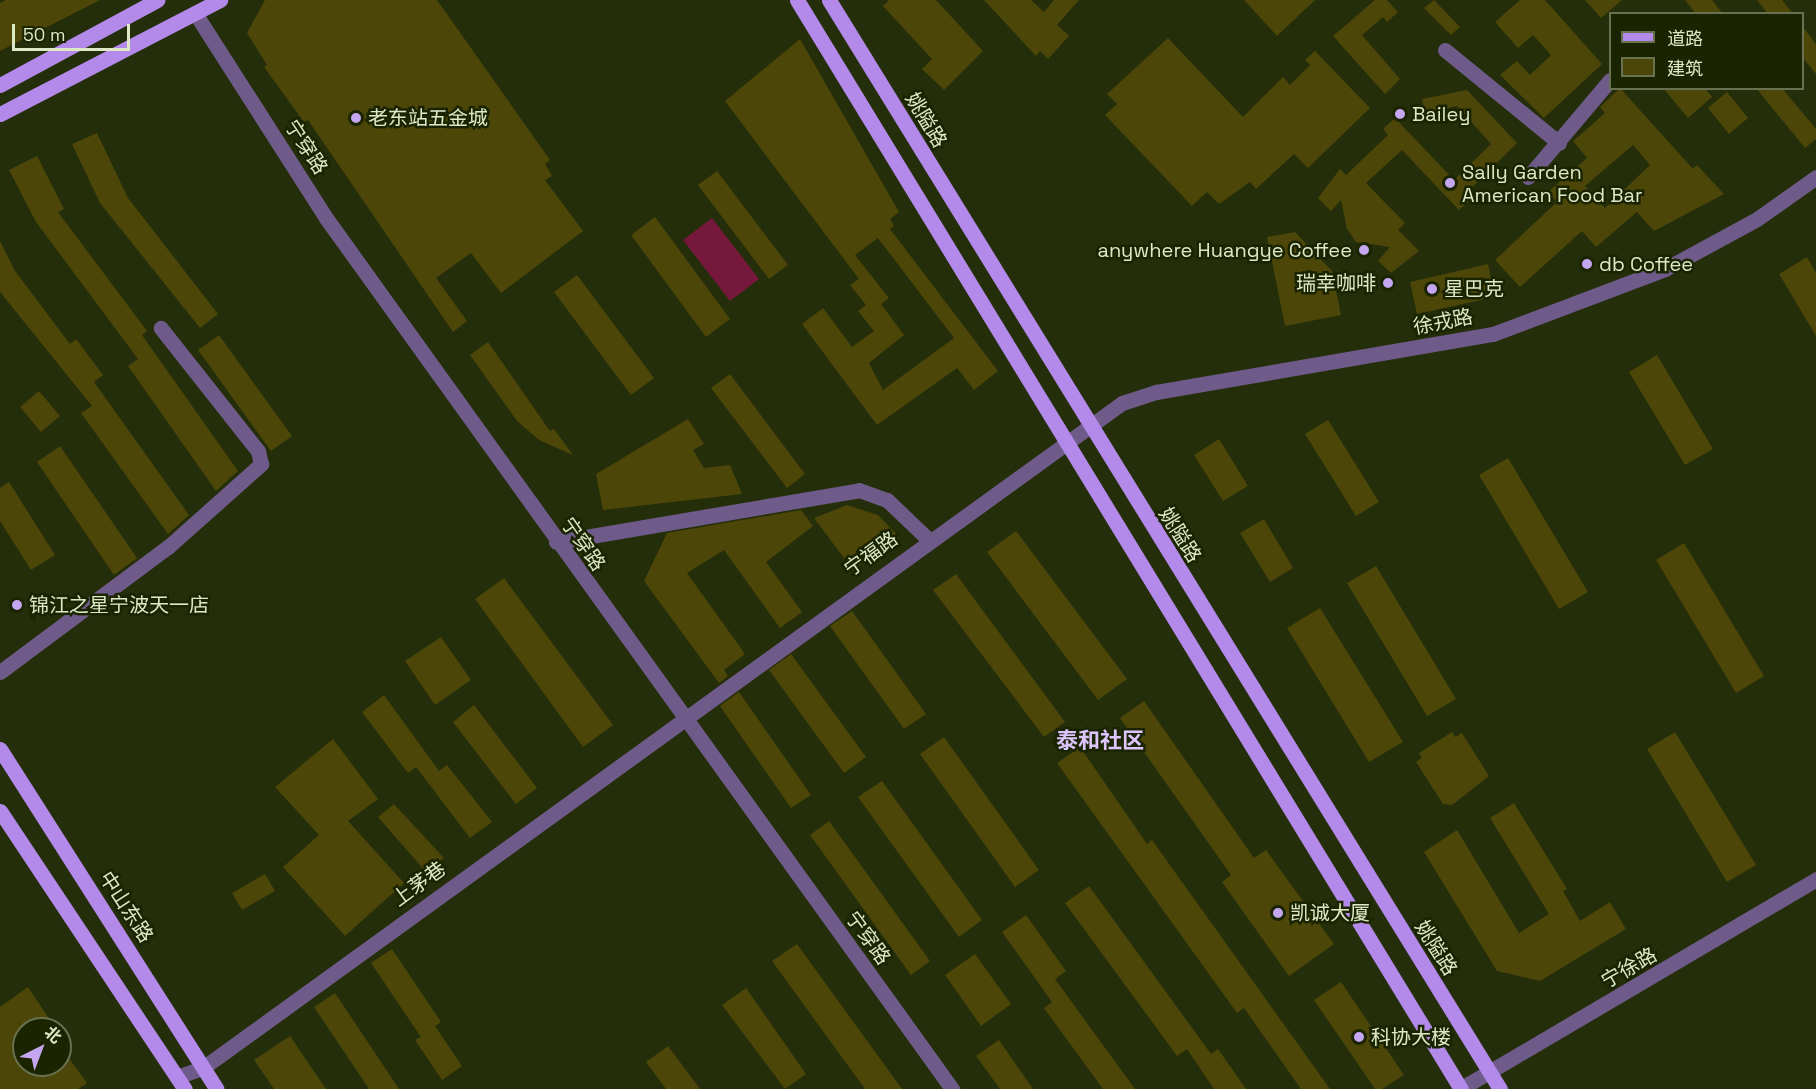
<!DOCTYPE html>
<meta charset="utf-8">
<style>
body{margin:0}
#map{position:relative;width:1816px;height:1089px;overflow:hidden;background:#242e0a;font-family:"Space Grotesk","Noto Sans SC",sans-serif}
div>[style]{position:absolute}
[style*='--x']{left:calc(var(--x)*1px);top:calc(var(--y)*1px);width:calc(var(--w)*1px);rotate:calc(var(--a)*1deg)}
.green>*{inset:0;background:#75183c}
.building>*{inset:0;background:#4c4608}
.minor>*{height:15px;margin:-7.5px;padding:0 7.5px;transform-origin:7.5px;border-radius:7.5px;background:#6e5b89}
.major>*{height:15px;margin:-7.5px;padding:0 7.5px;transform-origin:7.5px;border-radius:7.5px;background:#b389e9}
.dots>*{width:16px;height:16px;translate:-50% -50%;box-sizing:border-box;border:3px solid #1b2401;border-radius:50%}
span{translate:-50% -50%;white-space:nowrap;text-align:center;line-height:1.15;-webkit-text-stroke:5px #1b2401;paint-order:stroke}
.poi-label{font-size:20px;color:#dce8c6}
.left{translate:0 -50%;text-align:left}
.right{translate:-100% -50%;text-align:right}
.street-label{font-size:20px;color:#dce8c6}
.quarter-label{font-size:22px;color:#dbc5fc;font-weight:700}
.legend{position:absolute;left:1609px;top:12px;width:195px;height:78px;box-sizing:border-box;background:#1b2401;border:2px solid #687250;margin:0;padding:8px 10px;list-style:none;font-size:18px;color:#dce8c6}
.legend li{display:flex;align-items:center;gap:12px;height:30px}
.legend b{width:30px;border:2px solid #687250}
.north{position:absolute;left:12px;top:1017px;width:60px;height:60px;box-sizing:border-box;background:#1b2401;border:2px solid #687250;border-radius:50%;rotate:42deg;font-size:16px;font-weight:700;line-height:24px;text-align:center;color:#dce8c6}
.north::after{content:'';display:block;margin:auto;width:21px;height:27px;background:#c5a6f0;clip-path:polygon(50% 0,100% 100%,50% 72%,0 100%)}
.scale{position:absolute;left:12px;top:24px;width:118px;height:27px;box-sizing:border-box;border:3px solid #dce8c6;border-top:0;padding-left:8px;font-size:18px;line-height:21px;white-space:nowrap;color:#dce8c6;-webkit-text-stroke:4px #1b2401;paint-order:stroke}
</style>
<div id="map">
<div class="green">
<i style="clip-path:polygon(712px 218px,759px 279px,730px 301px,683px 240px)"></i>
</div>
<div class="building">
<i style="clip-path:polygon(6px 0,100px 0,0 51px,0 3px)"></i>
<i style="clip-path:polygon(265px 0,437px 0,550px 160px,545px 164px,552px 176px,545px 180px,583px 231px,501px 293px,471px 253px,436px 278px,467px 321px,453px 332px,308px 120px,304px 122px,264px 67px,267px 65px,247px 33px)"></i>
<i style="clip-path:polygon(889px 0,936px 0,983px 51px,944px 90px,922px 69px,932px 59px,883px 6px)"></i>
<i style="clip-path:polygon(984px 0,1031px 0,1044px 12px,1054px 0,1079px 0,1057px 25px,1069px 36px,1048px 59px,1040px 51px,1036px 56px)"></i>
<i style="clip-path:polygon(1244px 0,1315px 0,1277px 36px)"></i>
<i style="clip-path:polygon(1375px 0,1387px 0,1398px 12px,1387px 22px,1383px 17px,1362px 35px,1400px 79px,1385px 94px,1333px 36px)"></i>
<i style="clip-path:polygon(1434px 0,1460px 27px,1451px 35px,1424px 8px)"></i>
<i style="clip-path:polygon(1520px 0,1545px 0,1602px 64px,1544px 118px,1500px 75px,1517px 61px,1530px 75px,1551px 55px,1533px 35px,1518px 48px,1495px 22px)"></i>
<i style="clip-path:polygon(1585px 0,1622px 0,1601px 18px)"></i>
<i style="clip-path:polygon(1685px 0,1712px 0,1723px 14px,1696px 14px)"></i>
<i style="clip-path:polygon(1757px 0,1782px 0,1793px 14px,1768px 14px)"></i>
<i style="clip-path:polygon(1803px 27px,1816px 44px,1816px 74px,1803px 58px)"></i>
<i style="clip-path:polygon(1168px 38px,1243px 117px,1283px 77px,1290px 85px,1310px 65px,1305px 60px,1315px 51px,1370px 108px,1308px 168px,1294px 154px,1256px 189px,1250px 182px,1219px 204px,1207px 192px,1192px 206px,1105px 115px,1117px 104px,1107px 94px)"></i>
<i style="clip-path:polygon(evenodd,800px 39px,899px 212px,890px 219px,894px 226px,890px 229px,998px 371px,974px 390px,957px 368px,877px 425px,802px 324px,823px 308px,852px 347px,874px 331px,858px 311px,866px 305px,850px 285px,859px 279px,725px 101px,800px 39px,878px 238px,954px 338px,883px 390px,869px 363px,904px 335px,881px 304px,889px 298px,855px 255px,878px 238px)"></i>
<i style="clip-path:polygon(evenodd,1620px 88px,1693px 169px,1697px 165px,1724px 194px,1654px 231px,1637px 212px,1596px 247px,1582px 231px,1520px 287px,1495px 260px,1557px 202px,1548px 192px,1587px 158px,1573px 141px,1605px 113px,1600px 107px,1620px 88px,1633px 145px,1650px 165px,1605px 208px,1585px 186px,1633px 145px)"></i>
<i style="clip-path:polygon(1663px 88px,1705px 88px,1712px 97px,1688px 118px)"></i>
<i style="clip-path:polygon(1756px 88px,1782px 88px,1816px 129px,1816px 139px,1805px 148px)"></i>
<i style="clip-path:polygon(1467px 90px,1517px 143px,1468px 191px,1474px 196px,1459px 210px,1402px 150px,1366px 183px,1405px 223px,1398px 230px,1419px 251px,1391px 273px,1378px 261px,1390px 247px,1356px 242px,1347px 229px,1341px 200px,1331px 211px,1318px 198px,1340px 169px,1346px 175px,1388px 135px,1383px 129px,1395px 118px,1454px 180px,1491px 144px,1457px 106px,1425px 114px,1422px 99px)"></i>
<i style="clip-path:polygon(1727px 92px,1748px 118px,1729px 134px,1708px 108px)"></i>
<i style="clip-path:polygon(97px 133px,128px 198px,218px 314px,200px 328px,100px 203px,72px 144px)"></i>
<i style="clip-path:polygon(37px 156px,64px 209px,58px 212px,147px 331px,142px 335px,238px 471px,216px 491px,128px 366px,138px 359px,36px 222px,9px 170px)"></i>
<i style="clip-path:polygon(717px 171px,788px 265px,769px 279px,698px 185px)"></i>
<i style="clip-path:polygon(655px 217px,730px 319px,706px 337px,631px 235px)"></i>
<i style="clip-path:polygon(1295px 232px,1332px 271px,1341px 315px,1285px 326px,1267px 237px)"></i>
<i style="clip-path:polygon(0 241px,15px 271px,70px 344px,76px 339px,103px 375px,94px 382px,189px 515px,168px 534px,81px 413px,92px 406px,0 292px)"></i>
<i style="clip-path:polygon(1807px 257px,1816px 273px,1816px 336px,1779px 274px)"></i>
<i style="clip-path:polygon(1488px 264px,1495px 297px,1417px 314px,1410px 282px)"></i>
<i style="clip-path:polygon(577px 275px,654px 378px,631px 395px,554px 292px)"></i>
<i style="clip-path:polygon(219px 335px,292px 436px,271px 451px,198px 350px)"></i>
<i style="clip-path:polygon(488px 342px,550px 431px,554px 429px,573px 455px,539px 440px,517px 421px,470px 355px)"></i>
<i style="clip-path:polygon(1657px 355px,1713px 449px,1685px 465px,1629px 372px)"></i>
<i style="clip-path:polygon(730px 374px,805px 474px,787px 488px,711px 388px)"></i>
<i style="clip-path:polygon(39px 391px,60px 416px,41px 432px,20px 407px)"></i>
<i style="clip-path:polygon(688px 419px,704px 444px,693px 450px,704px 468px,730px 465px,742px 494px,603px 510px,596px 474px)"></i>
<i style="clip-path:polygon(1328px 420px,1379px 502px,1356px 516px,1305px 434px)"></i>
<i style="clip-path:polygon(1219px 439px,1248px 486px,1223px 501px,1194px 455px)"></i>
<i style="clip-path:polygon(60px 446px,137px 558px,114px 575px,37px 462px)"></i>
<i style="clip-path:polygon(1508px 458px,1588px 592px,1559px 609px,1479px 475px)"></i>
<i style="clip-path:polygon(9px 482px,55px 555px,31px 570px,0 521px,0 488px)"></i>
<i style="clip-path:polygon(847px 505px,878px 515px,899px 537px,853px 570px,814px 518px)"></i>
<i style="clip-path:polygon(801px 510px,813px 526px,766px 562px,802px 612px,780px 628px,724px 550px,687px 573px,745px 654px,724px 670px,728px 676px,719px 683px,644px 581px,667px 533px)"></i>
<i style="clip-path:polygon(1264px 519px,1293px 568px,1270px 582px,1240px 533px)"></i>
<i style="clip-path:polygon(1016px 531px,1127px 679px,1098px 700px,987px 552px)"></i>
<i style="clip-path:polygon(1684px 543px,1764px 676px,1736px 693px,1656px 560px)"></i>
<i style="clip-path:polygon(1376px 566px,1456px 699px,1427px 716px,1347px 583px)"></i>
<i style="clip-path:polygon(956px 574px,1065px 722px,1044px 737px,933px 590px)"></i>
<i style="clip-path:polygon(504px 578px,613px 725px,583px 747px,475px 599px)"></i>
<i style="clip-path:polygon(1320px 608px,1403px 742px,1369px 762px,1287px 628px)"></i>
<i style="clip-path:polygon(852px 611px,926px 714px,904px 729px,830px 626px)"></i>
<i style="clip-path:polygon(441px 637px,471px 680px,435px 705px,405px 661px)"></i>
<i style="clip-path:polygon(791px 654px,866px 757px,844px 773px,769px 670px)"></i>
<i style="clip-path:polygon(739px 692px,811px 795px,791px 808px,720px 706px)"></i>
<i style="clip-path:polygon(384px 695px,439px 771px,447px 765px,492px 822px,470px 838px,416px 767px,408px 773px,362px 712px)"></i>
<i style="clip-path:polygon(1144px 701px,1254px 858px,1266px 850px,1334px 944px,1289px 976px,1222px 882px,1231px 875px,1120px 718px)"></i>
<i style="clip-path:polygon(474px 705px,537px 788px,516px 804px,453px 722px)"></i>
<i style="clip-path:polygon(1452px 732px,1455px 737px,1462px 733px,1489px 776px,1452px 805px,1443px 804px,1416px 762px,1422px 758px,1419px 753px)"></i>
<i style="clip-path:polygon(1675px 732px,1756px 865px,1727px 882px,1647px 749px)"></i>
<i style="clip-path:polygon(944px 737px,1039px 870px,1015px 887px,920px 754px)"></i>
<i style="clip-path:polygon(333px 739px,378px 799px,348px 821px,404px 883px,345px 936px,283px 867px,319px 835px,275px 787px)"></i>
<i style="clip-path:polygon(1080px 747px,1147px 844px,1152px 840px,1330px 1089px,1301px 1089px,1244px 1008px,1237px 1013px,1057px 763px)"></i>
<i style="clip-path:polygon(882px 781px,982px 920px,959px 937px,858px 797px)"></i>
<i style="clip-path:polygon(1514px 803px,1567px 889px,1563px 891px,1580px 921px,1610px 902px,1626px 929px,1540px 981px,1497px 971px,1424px 852px,1457px 830px,1519px 933px,1549px 914px,1490px 818px)"></i>
<i style="clip-path:polygon(394px 804px,444px 858px,426px 872px,378px 817px)"></i>
<i style="clip-path:polygon(829px 821px,930px 961px,911px 975px,810px 835px)"></i>
<i style="clip-path:polygon(265px 874px,275px 891px,242px 910px,232px 893px)"></i>
<i style="clip-path:polygon(1089px 886px,1211px 1054px,1218px 1049px,1246px 1089px,1214px 1089px,1187px 1049px,1177px 1056px,1065px 903px)"></i>
<i style="clip-path:polygon(1026px 915px,1066px 971px,1055px 979px,1135px 1089px,1103px 1089px,1044px 1008px,1052px 1002px,1002px 932px)"></i>
<i style="clip-path:polygon(797px 944px,902px 1089px,865px 1089px,772px 961px)"></i>
<i style="clip-path:polygon(392px 949px,441px 1022px,435px 1026px,462px 1066px,442px 1080px,415px 1040px,421px 1037px,371px 963px)"></i>
<i style="clip-path:polygon(975px 954px,1011px 1004px,981px 1026px,945px 975px)"></i>
<i style="clip-path:polygon(1341px 982px,1404px 1075px,1382px 1089px,1375px 1089px,1314px 1000px)"></i>
<i style="clip-path:polygon(28px 987px,56px 1029px,24px 1029px,24px 1065px,60px 1065px,60px 1046px,87px 1083px,78px 1089px,0 1089px,0 1007px)"></i>
<i style="clip-path:polygon(746px 988px,806px 1074px,785px 1089px,722px 1005px)"></i>
<i style="clip-path:polygon(335px 993px,399px 1089px,369px 1089px,314px 1007px)"></i>
<i style="clip-path:polygon(290px 1036px,326px 1089px,274px 1089px,254px 1060px)"></i>
<i style="clip-path:polygon(999px 1040px,1033px 1089px,1000px 1089px,976px 1056px)"></i>
<i style="clip-path:polygon(668px 1046px,700px 1089px,666px 1089px,646px 1062px)"></i>
</div>
<div class="minor">
<i style="--x:195;--y:13;--w:243;--a:57.4"></i>
<i style="--x:326;--y:218;--w:1073;--a:54.29"></i>
<i style="--x:1445;--y:50;--w:147;--a:39.2"></i>
<i style="--x:1528;--y:177;--w:127;--a:-49.8"></i>
<i style="--x:556;--y:542;--w:307;--a:-9.7"></i>
<i style="--x:859;--y:490;--w:30;--a:20"></i>
<i style="--x:887;--y:500;--w:57;--a:43.6"></i>
<i style="--x:0;--y:672;--w:209;--a:-36.7"></i>
<i style="--x:168;--y:547;--w:125;--a:-41.7"></i>
<i style="--x:261;--y:464;--w:13;--a:-103"></i>
<i style="--x:258;--y:451;--w:157;--a:-128.3"></i>
<i style="--x:177;--y:1077;--w:29;--a:-20"></i>
<i style="--x:204;--y:1067;--w:1133;--a:-35.88"></i>
<i style="--x:1122;--y:403;--w:36;--a:-18"></i>
<i style="--x:1156;--y:392;--w:342;--a:-9.8"></i>
<i style="--x:1493;--y:334;--w:184;--a:-20.7"></i>
<i style="--x:1665;--y:269;--w:105;--a:-28.5"></i>
<i style="--x:1757;--y:219;--w:72;--a:-35.4"></i>
<i style="--x:1460;--y:1089;--w:413;--a:-30.5"></i>
</div>
<div class="major">
<i style="--x:797;--y:0;--w:1275;--a:58.63"></i>
<i style="--x:829;--y:0;--w:1279;--a:58.36"></i>
<i style="--x:0;--y:85;--w:179;--a:-28.4"></i>
<i style="--x:0;--y:114;--w:248;--a:-27.4"></i>
<i style="--x:0;--y:749;--w:403;--a:57.5"></i>
<i style="--x:0;--y:811;--w:334;--a:56.4"></i>
</div>
<div class="dots">
<i style="left:1400px;top:114px;background:#c5a6f0"></i>
<i style="left:356px;top:118px;background:#c5a6f0"></i>
<i style="left:1450px;top:183px;background:#c5a6f0"></i>
<i style="left:1364px;top:250px;background:#c5a6f0"></i>
<i style="left:1587px;top:264px;background:#c5a6f0"></i>
<i style="left:1388px;top:283px;background:#c5a6f0"></i>
<i style="left:1432px;top:289px;background:#c5a6f0"></i>
<i style="left:17px;top:605px;background:#c5a6f0"></i>
<i style="left:1278px;top:913px;background:#c5a6f0"></i>
<i style="left:1359px;top:1037px;background:#c5a6f0"></i>
</div>
<div class="poi-label">
<span class="left" style="left:1412px;top:114px">Bailey</span>
<span class="left" style="left:368px;top:118px">老东站五金城</span>
<span class="left" style="left:1462px;top:184px">Sally Garden<br>American Food Bar</span>
<span class="right" style="left:1352px;top:250px">anywhere Huangye Coffee</span>
<span class="left" style="left:1599px;top:264px">db Coffee</span>
<span class="right" style="left:1376px;top:283px">瑞幸咖啡</span>
<span class="left" style="left:1444px;top:289px">星巴克</span>
<span class="left" style="left:29px;top:605px">锦江之星宁波天一店</span>
<span class="left" style="left:1290px;top:913px">凯诚大厦</span>
<span class="left" style="left:1371px;top:1037px">科协大楼</span>
</div>
<div class="street-label">
<span style="left:926px;top:120px;rotate:59deg">姚隘路</span>
<span style="left:306px;top:147px;rotate:57deg">宁穿路</span>
<span style="left:1443px;top:322px;rotate:-11deg">徐戎路</span>
<span style="left:1180px;top:535px;rotate:58deg">姚隘路</span>
<span style="left:583px;top:544px;rotate:55deg">宁穿路</span>
<span style="left:871px;top:554px;rotate:-36deg">宁福路</span>
<span style="left:419px;top:884px;rotate:-36deg">上茅巷</span>
<span style="left:126px;top:907px;rotate:57deg">中山东路</span>
<span style="left:868px;top:938px;rotate:54deg">宁穿路</span>
<span style="left:1436px;top:948px;rotate:58deg">姚隘路</span>
<span style="left:1629px;top:968px;rotate:-30deg">宁徐路</span>
</div>
<div class="quarter-label">
<span style="left:1100px;top:741px">泰和社区</span>
</div>
<ul class="legend">
<li><b style="height:8px;background:#b389e9"></b>道路</li>
<li><b style="height:16px;background:#4c4608"></b>建筑</li>
</ul>
<div class="north">北</div>
<div class="scale">50 m</div>
</div>
